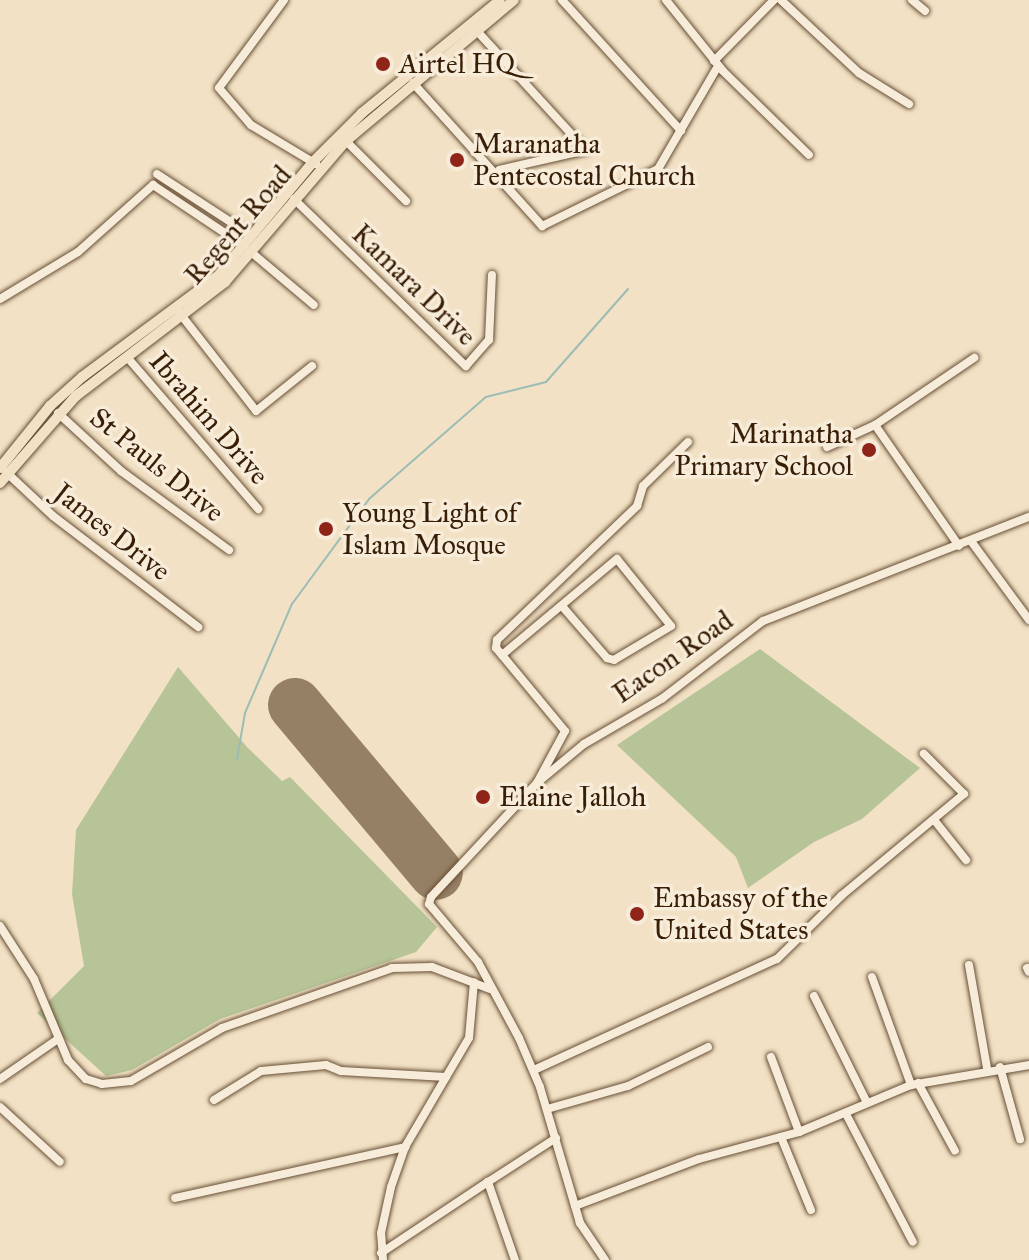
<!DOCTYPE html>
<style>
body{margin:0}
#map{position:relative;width:1029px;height:1260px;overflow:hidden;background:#f2e1c4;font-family:"IM FELL Great Primer",serif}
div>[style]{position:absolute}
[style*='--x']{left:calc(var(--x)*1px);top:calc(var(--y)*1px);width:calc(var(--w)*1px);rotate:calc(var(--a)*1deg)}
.green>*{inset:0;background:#b6c497}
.stream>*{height:2px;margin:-1px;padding:0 1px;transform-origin:1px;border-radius:1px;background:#9bbdb6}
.runway>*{height:54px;margin:-27px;padding:0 27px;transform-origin:27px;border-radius:27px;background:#968065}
.roads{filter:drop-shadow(0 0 2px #674f36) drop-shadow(0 0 2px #674f36)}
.minor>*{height:8px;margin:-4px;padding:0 4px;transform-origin:4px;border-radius:4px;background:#f7ecd9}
.major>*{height:10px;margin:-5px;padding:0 5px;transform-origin:5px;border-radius:5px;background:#f2e1c4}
.dots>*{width:22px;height:22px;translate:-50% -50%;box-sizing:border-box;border:4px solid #f7ecd9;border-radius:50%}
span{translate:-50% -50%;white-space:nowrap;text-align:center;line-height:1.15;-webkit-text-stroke:7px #f7ecd9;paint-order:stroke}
.poi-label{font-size:28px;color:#391e06}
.left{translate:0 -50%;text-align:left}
.right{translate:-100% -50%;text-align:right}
.street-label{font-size:28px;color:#391e06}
</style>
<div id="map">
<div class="green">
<i style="clip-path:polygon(760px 649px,920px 768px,862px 819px,814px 842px,748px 888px,736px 857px,617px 745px)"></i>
<i style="clip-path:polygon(178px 667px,247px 747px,282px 781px,290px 777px,437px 927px,416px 952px,220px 1019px,132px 1070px,106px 1076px,37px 1013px,84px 966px,72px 894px,76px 830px)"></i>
</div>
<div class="stream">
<i style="--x:237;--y:759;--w:47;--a:-80.1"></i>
<i style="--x:245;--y:713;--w:119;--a:-66.7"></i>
<i style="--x:292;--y:604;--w:130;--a:-53.7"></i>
<i style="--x:369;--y:499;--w:155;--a:-41.1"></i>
<i style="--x:486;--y:397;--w:62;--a:-14"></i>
<i style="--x:546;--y:382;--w:124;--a:-48.6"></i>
</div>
<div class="runway">
<i style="--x:295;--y:705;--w:219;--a:50"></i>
</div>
<div class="roads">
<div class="minor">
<i style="--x:284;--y:0;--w:109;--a:126.5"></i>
<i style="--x:219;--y:88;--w:49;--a:49.1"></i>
<i style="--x:251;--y:125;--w:76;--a:31"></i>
<i style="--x:562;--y:0;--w:177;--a:47.7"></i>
<i style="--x:666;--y:0;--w:91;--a:51.2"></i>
<i style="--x:723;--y:71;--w:120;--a:44.3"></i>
<i style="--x:781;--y:0;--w:107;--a:43.1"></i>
<i style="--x:859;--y:73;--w:59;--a:31.8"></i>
<i style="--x:912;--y:0;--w:17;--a:40"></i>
<i style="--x:477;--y:31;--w:161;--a:47.5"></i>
<i style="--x:586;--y:150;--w:89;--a:167.1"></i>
<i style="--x:714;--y:61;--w:86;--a:-45.5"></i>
<i style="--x:413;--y:83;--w:193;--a:47.9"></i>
<i style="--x:542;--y:226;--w:129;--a:-26.2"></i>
<i style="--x:658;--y:169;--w:119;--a:-59.8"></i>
<i style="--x:346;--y:141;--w:85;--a:45"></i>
<i style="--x:157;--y:174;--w:113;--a:33.1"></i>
<i style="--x:294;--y:199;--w:240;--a:44.2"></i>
<i style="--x:466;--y:366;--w:35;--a:-49"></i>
<i style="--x:489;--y:340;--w:65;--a:-87.4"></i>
<i style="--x:251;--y:252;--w:82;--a:40.1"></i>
<i style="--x:0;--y:299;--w:91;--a:-31.1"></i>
<i style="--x:78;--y:252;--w:101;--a:-41.8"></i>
<i style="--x:153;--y:185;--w:110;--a:33.8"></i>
<i style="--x:178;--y:311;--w:127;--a:52"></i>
<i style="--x:256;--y:411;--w:72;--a:-38.8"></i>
<i style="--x:127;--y:357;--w:201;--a:49.2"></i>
<i style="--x:58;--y:413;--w:86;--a:42.6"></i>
<i style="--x:121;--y:471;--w:134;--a:36.2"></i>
<i style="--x:875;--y:425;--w:147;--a:55.2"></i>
<i style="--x:827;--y:447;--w:53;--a:-24.6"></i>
<i style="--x:875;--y:425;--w:120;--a:-34.1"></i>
<i style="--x:6;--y:472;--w:64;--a:43.1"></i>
<i style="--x:53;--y:516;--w:183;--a:37.4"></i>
<i style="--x:971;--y:541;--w:98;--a:53.7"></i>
<i style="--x:502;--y:655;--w:150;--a:-39.9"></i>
<i style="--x:617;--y:559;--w:86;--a:51.1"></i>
<i style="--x:671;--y:626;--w:66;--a:149.2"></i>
<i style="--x:614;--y:660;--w:7;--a:-164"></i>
<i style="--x:607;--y:658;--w:69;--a:-130.9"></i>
<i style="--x:537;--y:783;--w:59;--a:-61.7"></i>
<i style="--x:565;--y:731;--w:108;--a:-129.7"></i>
<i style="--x:496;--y:648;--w:8;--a:-83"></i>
<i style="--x:497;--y:640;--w:194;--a:-43.7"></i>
<i style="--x:637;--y:506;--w:21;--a:-73"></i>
<i style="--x:643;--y:486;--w:63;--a:-44.4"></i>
<i style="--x:935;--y:821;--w:50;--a:51.5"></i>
<i style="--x:0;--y:926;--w:63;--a:57.3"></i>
<i style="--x:34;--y:979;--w:88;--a:67.2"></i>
<i style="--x:68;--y:1060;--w:26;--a:47"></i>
<i style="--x:86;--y:1079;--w:17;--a:17"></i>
<i style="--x:102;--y:1084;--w:29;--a:-6"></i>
<i style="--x:131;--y:1081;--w:105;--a:-30.2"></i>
<i style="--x:222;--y:1028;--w:180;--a:-19.4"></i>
<i style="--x:392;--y:968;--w:40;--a:-1.4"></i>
<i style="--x:432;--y:967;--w:62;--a:20.8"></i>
<i style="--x:969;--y:965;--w:105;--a:80.1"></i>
<i style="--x:1027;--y:968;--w:4;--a:63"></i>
<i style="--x:872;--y:977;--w:115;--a:70.1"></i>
<i style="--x:814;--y:996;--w:119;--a:63.6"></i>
<i style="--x:771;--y:1057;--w:80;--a:69.5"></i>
<i style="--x:1000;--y:1067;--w:75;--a:74.5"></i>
<i style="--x:534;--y:1070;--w:267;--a:-24.6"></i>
<i style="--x:777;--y:959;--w:90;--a:-44.5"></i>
<i style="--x:841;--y:896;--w:160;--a:-39.7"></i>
<i style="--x:964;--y:794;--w:57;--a:-135"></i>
<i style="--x:0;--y:1079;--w:70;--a:-34.6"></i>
<i style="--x:918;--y:1083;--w:77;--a:61.4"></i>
<i style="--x:214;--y:1100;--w:55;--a:-31.7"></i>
<i style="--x:261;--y:1071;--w:65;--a:-5.3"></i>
<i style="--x:326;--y:1065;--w:16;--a:22"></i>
<i style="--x:341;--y:1071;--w:105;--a:3.3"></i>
<i style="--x:0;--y:1107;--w:81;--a:42.5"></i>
<i style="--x:547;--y:1109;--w:84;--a:-15.9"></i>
<i style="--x:628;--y:1086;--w:89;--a:-26"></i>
<i style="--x:846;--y:1114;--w:144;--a:62.4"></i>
<i style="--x:781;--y:1137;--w:79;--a:67.7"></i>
<i style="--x:175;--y:1198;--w:236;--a:-12.5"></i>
<i style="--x:575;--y:1206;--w:133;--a:-20.8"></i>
<i style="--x:699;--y:1159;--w:104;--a:-15.1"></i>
<i style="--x:799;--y:1132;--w:121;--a:-22.8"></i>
<i style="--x:911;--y:1085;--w:120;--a:-9.6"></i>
<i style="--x:381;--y:1253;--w:128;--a:-33.6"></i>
<i style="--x:383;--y:1260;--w:27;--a:-94"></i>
<i style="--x:381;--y:1233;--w:47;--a:-77.7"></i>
<i style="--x:391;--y:1187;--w:42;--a:-70.7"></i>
<i style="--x:405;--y:1147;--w:126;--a:-59.6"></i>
<i style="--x:469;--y:1038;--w:56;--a:-84.9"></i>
<i style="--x:515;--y:1260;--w:83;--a:-109.1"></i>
<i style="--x:488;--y:1182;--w:81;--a:-32.9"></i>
<i style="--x:605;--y:1260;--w:45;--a:-124"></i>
<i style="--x:580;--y:1223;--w:142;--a:-106.4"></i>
<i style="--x:540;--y:1087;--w:53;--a:-113.2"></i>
<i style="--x:519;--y:1038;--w:86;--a:-118.3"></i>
<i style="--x:478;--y:962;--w:76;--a:-130.2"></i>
<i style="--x:429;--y:904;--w:7;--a:-74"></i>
<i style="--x:431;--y:897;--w:156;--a:-47.1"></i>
<i style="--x:537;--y:783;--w:61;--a:-39.7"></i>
<i style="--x:584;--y:744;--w:91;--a:-30.2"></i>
<i style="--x:663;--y:698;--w:126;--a:-37.6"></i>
<i style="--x:763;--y:621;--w:286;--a:-21.4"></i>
</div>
<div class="major">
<i style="--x:0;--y:468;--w:80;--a:-51.1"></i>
<i style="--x:50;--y:406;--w:43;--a:-42.2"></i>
<i style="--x:82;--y:377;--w:169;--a:-36.6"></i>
<i style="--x:218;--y:276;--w:148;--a:-50.2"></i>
<i style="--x:313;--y:162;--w:69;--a:-45"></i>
<i style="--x:362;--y:113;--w:178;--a:-39.3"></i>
<i style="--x:0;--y:483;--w:116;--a:-48.9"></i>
<i style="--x:76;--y:396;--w:188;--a:-37.4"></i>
<i style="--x:225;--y:282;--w:186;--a:-49.4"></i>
<i style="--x:346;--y:141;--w:219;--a:-40"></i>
</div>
</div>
<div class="dots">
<i style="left:383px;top:64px;background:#8f2418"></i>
<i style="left:457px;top:160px;background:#8f2418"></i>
<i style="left:869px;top:450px;background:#8f2418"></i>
<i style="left:326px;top:529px;background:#8f2418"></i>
<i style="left:483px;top:797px;background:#8f2418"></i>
<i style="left:637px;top:914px;background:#8f2418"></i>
</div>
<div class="poi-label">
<span class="left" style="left:399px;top:64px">Airtel HQ</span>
<span class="left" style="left:473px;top:160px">Maranatha<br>Pentecostal Church</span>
<span class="right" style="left:853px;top:450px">Marinatha<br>Primary School</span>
<span class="left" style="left:342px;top:529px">Young Light of<br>Islam Mosque</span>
<span class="left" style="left:499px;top:797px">Elaine Jalloh</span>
<span class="left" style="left:653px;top:914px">Embassy of the<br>United States</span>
</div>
<div class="street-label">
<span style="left:238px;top:225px;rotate:-49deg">Regent Road</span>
<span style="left:414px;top:285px;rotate:44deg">Kamara Drive</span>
<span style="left:209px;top:418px;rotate:49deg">Ibrahim Drive</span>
<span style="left:157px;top:465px;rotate:39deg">St Pauls Drive</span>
<span style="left:112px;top:532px;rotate:38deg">James Drive</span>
<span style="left:673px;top:657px;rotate:-35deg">Eacon Road</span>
</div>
</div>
